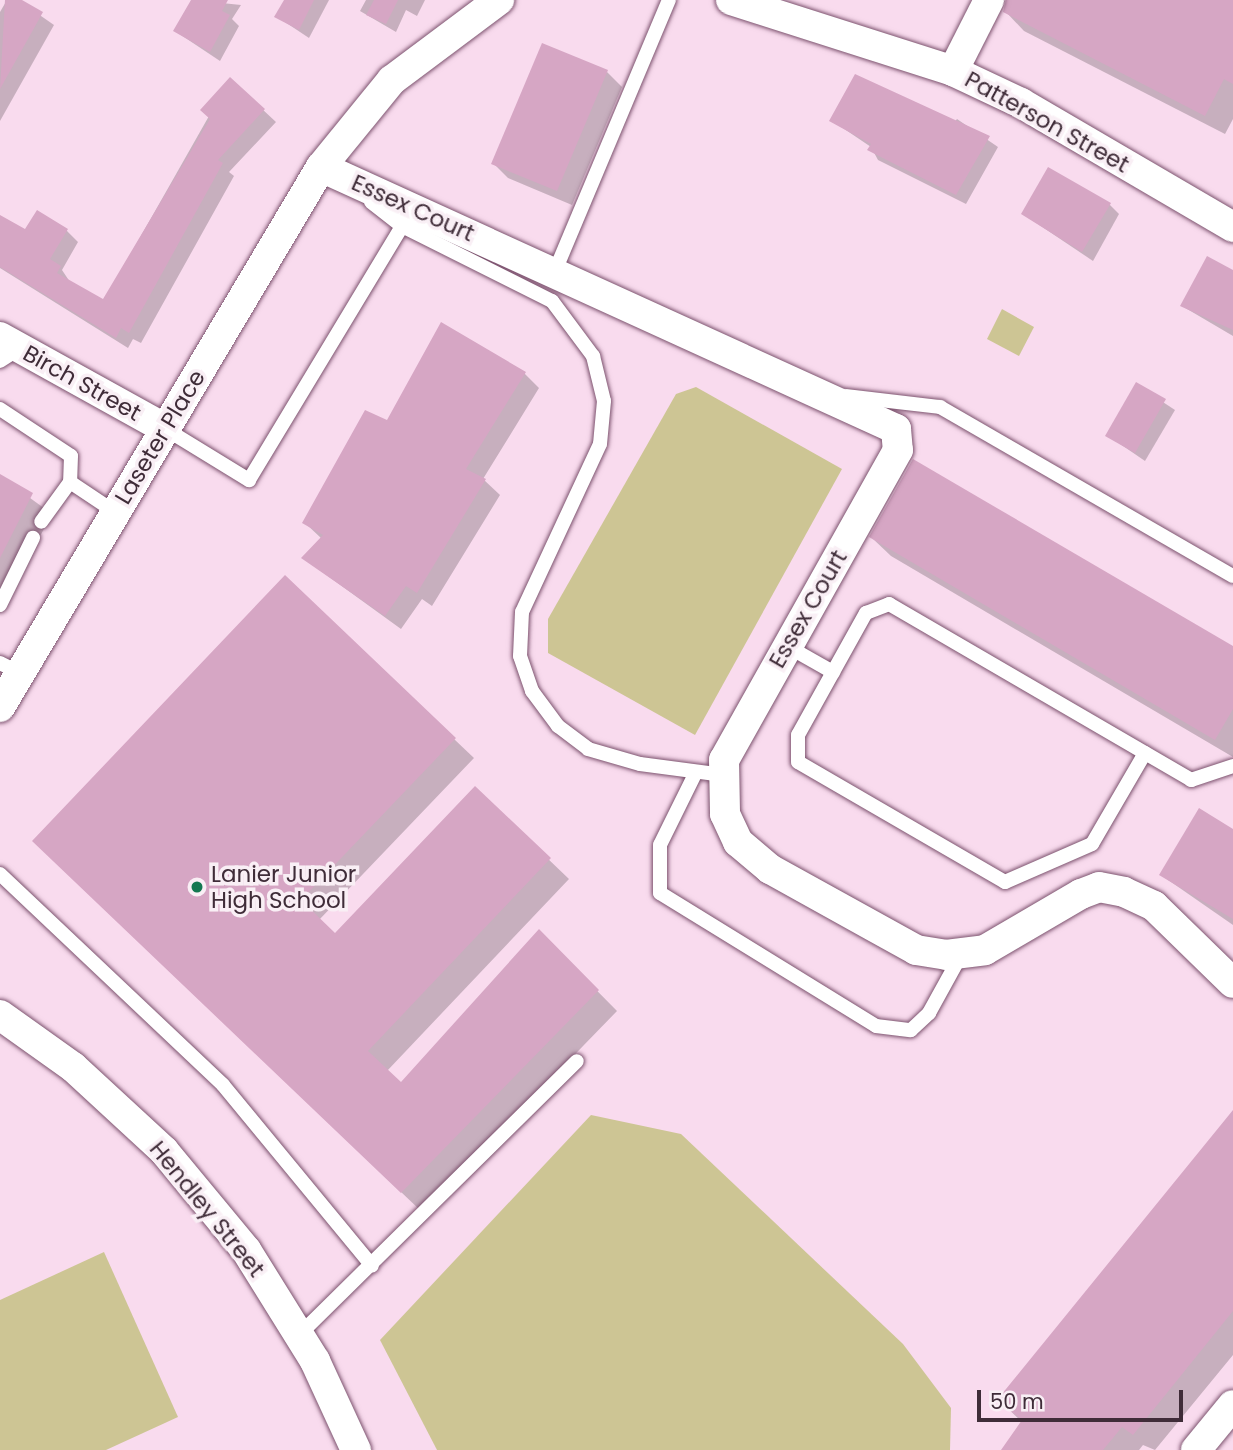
<!DOCTYPE html>
<style>
body{margin:0}
#map{position:relative;width:1233px;height:1450px;overflow:hidden;background:#f9dbee;font-family:Poppins,sans-serif}
div>[style]{position:absolute}
[style*='--x']{left:calc(var(--x)*1px);top:calc(var(--y)*1px);width:calc(var(--w)*1px);rotate:calc(var(--a)*1deg)}
.green>*{inset:0;background:#cdc594}
.shadow>*{inset:0;background:#0003}
.building>*{inset:0;background:#d6a6c4}
.roads{filter:drop-shadow(0 0 2px #7c526e) drop-shadow(0 0 2px #7c526e)}
.service>*{height:14px;margin:-7px;padding:0 7px;transform-origin:7px;border-radius:7px;background:#fff}
.minor>*{height:30px;margin:-15px;padding:0 15px;transform-origin:15px;border-radius:15px;background:#fff}
.dots>*{width:19px;height:19px;translate:-50% -50%;box-sizing:border-box;border:4px solid #f9eff5;border-radius:50%}
span{translate:-50% -50%;white-space:nowrap;text-align:center;line-height:1.15;-webkit-text-stroke:7px #f9eff5;paint-order:stroke}
.street-label{font-size:23px;color:#3f2c38}
.poi-label{font-size:23px;color:#3f2c38}
.left{translate:0 -50%;text-align:left}
.scale{position:absolute;left:977px;top:1390px;width:206px;height:32px;box-sizing:border-box;border:4px solid #3f2c38;border-top:0;padding-left:9px;font-size:21px;line-height:24px;white-space:nowrap;color:#3f2c38;-webkit-text-stroke:5px #f9eff5;paint-order:stroke}
</style>
<div id="map">
<div class="green">
<i style="clip-path:polygon(1002px 309px,1034px 327px,1019px 356px,987px 339px)"></i>
<i style="clip-path:polygon(696px 387px,842px 469px,695px 735px,548px 653px,548px 619px,676px 394px)"></i>
<i style="clip-path:polygon(591px 1115px,681px 1134px,903px 1344px,951px 1408px,950px 1450px,437px 1450px,380px 1340px)"></i>
<i style="clip-path:polygon(104px 1252px,178px 1417px,106px 1450px,0 1450px,0 1300px)"></i>
</div>
<div class="shadow">
<i style="clip-path:polygon(7px 0,18px 0,54px 25px,0 121px,0 12px)"></i>
<i style="clip-path:polygon(193px 0,241px 5px,232px 19px,239px 26px,220px 61px,175px 31px)"></i>
<i style="clip-path:polygon(286px 0,329px 0,309px 38px,276px 16px)"></i>
<i style="clip-path:polygon(366px 0,425px 0,417px 16px,406px 10px,396px 32px,360px 11px)"></i>
<i style="clip-path:polygon(1010px 0,1233px 0,1233px 119px,1225px 134px,1024px 31px,1005px 11px)"></i>
<i style="clip-path:polygon(607px 72px,622px 87px,572px 205px,508px 178px,493px 163px)"></i>
<i style="clip-path:polygon(230px 79px,276px 122px,229px 172px,234px 176px,141px 343px,133px 339px,128px 348px,0 268px,0 217px,26px 232px,67px 231px,78px 242px,62px 270px,70px 282px,104px 301px)"></i>
<i style="clip-path:polygon(957px 119px,998px 147px,966px 204px,878px 160px,871px 147px,831px 120px,953px 124px)"></i>
<i style="clip-path:polygon(1109px 204px,1119px 214px,1093px 261px,1023px 214px)"></i>
<i style="clip-path:polygon(1233px 270px,1233px 336px,1182px 306px)"></i>
<i style="clip-path:polygon(524px 373px,539px 388px,483px 479px,500px 495px,432px 606px,422px 599px,401px 629px,303px 558px,322px 539px,304px 522px,388px 422px)"></i>
<i style="clip-path:polygon(1137px 385px,1175px 410px,1145px 461px,1107px 435px)"></i>
<i style="clip-path:polygon(0 476px,52px 514px,5px 601px,0 598px)"></i>
<i style="clip-path:polygon(871px 537px,1233px 648px,1233px 757px,891px 556px)"></i>
<i style="clip-path:polygon(454px 739px,474px 758px,319px 920px,335px 935px,475px 789px,569px 879px,387px 1071px,401px 1085px,539px 932px,617px 1011px,422px 1212px,54px 861px)"></i>
<i style="clip-path:polygon(1233px 831px,1233px 925px,1161px 875px)"></i>
<i style="clip-path:polygon(1233px 1113px,1233px 1355px,1155px 1450px,1143px 1445px,1139px 1450px,1003px 1450px,1022px 1422px,999px 1400px)"></i>
</div>
<div class="building">
<i style="clip-path:polygon(5px 0,22px 0,43px 12px,0 89px)"></i>
<i style="clip-path:polygon(191px 0,228px 0,222px 11px,230px 15px,210px 52px,173px 31px)"></i>
<i style="clip-path:polygon(284px 0,314px 0,299px 30px,274px 17px)"></i>
<i style="clip-path:polygon(374px 0,398px 0,386px 24px,366px 15px)"></i>
<i style="clip-path:polygon(1006px 0,1233px 0,1233px 84px,1224px 79px,1205px 116px,1003px 12px)"></i>
<i style="clip-path:polygon(542px 43px,608px 70px,557px 191px,491px 164px)"></i>
<i style="clip-path:polygon(855px 74px,990px 136px,956px 195px,867px 150px,871px 144px,829px 121px)"></i>
<i style="clip-path:polygon(230px 77px,265px 109px,218px 160px,223px 163px,129px 333px,121px 328px,116px 338px,0 267px,0 215px,25px 229px,37px 210px,68px 229px,50px 259px,61px 266px,57px 273px,103px 299px,210px 119px,200px 110px)"></i>
<i style="clip-path:polygon(1048px 167px,1111px 203px,1082px 252px,1021px 214px)"></i>
<i style="clip-path:polygon(1207px 256px,1233px 270px,1233px 330px,1180px 306px)"></i>
<i style="clip-path:polygon(441px 322px,526px 372px,466px 469px,486px 479px,417px 593px,406px 586px,385px 616px,301px 558px,323px 535px,302px 523px,365px 410px,387px 420px)"></i>
<i style="clip-path:polygon(1136px 382px,1166px 399px,1135px 453px,1105px 436px)"></i>
<i style="clip-path:polygon(913px 459px,1233px 646px,1233px 709px,1215px 740px,869px 537px)"></i>
<i style="clip-path:polygon(0 474px,33px 493px,0 558px)"></i>
<i style="clip-path:polygon(285px 575px,456px 738px,301px 900px,335px 933px,475px 786px,551px 858px,368px 1051px,401px 1082px,539px 929px,599px 990px,401px 1193px,32px 841px)"></i>
<i style="clip-path:polygon(1199px 808px,1233px 829px,1233px 919px,1159px 875px)"></i>
<i style="clip-path:polygon(1233px 1110px,1233px 1311px,1133px 1435px,1122px 1427px,1103px 1450px,1001px 1450px,1022px 1420px,997px 1400px)"></i>
</div>
<div class="roads">
<div class="service">
<i style="--x:371;--y:202;--w:39;--a:38"></i>
<i style="--x:402;--y:226;--w:168;--a:26.6"></i>
<i style="--x:552;--y:301;--w:69;--a:53.3"></i>
<i style="--x:593;--y:356;--w:46;--a:76.3"></i>
<i style="--x:604;--y:401;--w:43;--a:95.3"></i>
<i style="--x:600;--y:444;--w:185;--a:114.9"></i>
<i style="--x:522;--y:612;--w:44;--a:92.6"></i>
<i style="--x:520;--y:656;--w:37;--a:71"></i>
<i style="--x:532;--y:691;--w:44;--a:53.4"></i>
<i style="--x:558;--y:726;--w:38;--a:37"></i>
<i style="--x:588;--y:749;--w:54;--a:16.1"></i>
<i style="--x:640;--y:764;--w:84;--a:7.5"></i>
<i style="--x:555;--y:271;--w:294;--a:-67.2"></i>
<i style="--x:0;--y:361;--w:24;--a:-33"></i>
<i style="--x:846;--y:396;--w:95;--a:6.7"></i>
<i style="--x:940;--y:407;--w:338;--a:30"></i>
<i style="--x:0;--y:409;--w:85;--a:33.5"></i>
<i style="--x:71;--y:456;--w:26;--a:92"></i>
<i style="--x:70;--y:482;--w:49;--a:125.9"></i>
<i style="--x:164;--y:428;--w:100;--a:31.5"></i>
<i style="--x:249;--y:480;--w:297;--a:-58.9"></i>
<i style="--x:70;--y:482;--w:54;--a:33.7"></i>
<i style="--x:0;--y:605;--w:75;--a:-63.8"></i>
<i style="--x:787;--y:646;--w:53;--a:29.5"></i>
<i style="--x:0;--y:663;--w:22;--a:27"></i>
<i style="--x:1145;--y:753;--w:105;--a:120.2"></i>
<i style="--x:1092;--y:844;--w:95;--a:156.4"></i>
<i style="--x:1005;--y:882;--w:239;--a:-149.9"></i>
<i style="--x:798;--y:762;--w:27;--a:-90"></i>
<i style="--x:798;--y:735;--w:140;--a:-60.9"></i>
<i style="--x:866;--y:613;--w:25;--a:-21"></i>
<i style="--x:889;--y:604;--w:350;--a:30.2"></i>
<i style="--x:1191;--y:780;--w:44;--a:-18.4"></i>
<i style="--x:696;--y:772;--w:81;--a:116.3"></i>
<i style="--x:660;--y:845;--w:48;--a:90"></i>
<i style="--x:660;--y:893;--w:254;--a:31.6"></i>
<i style="--x:876;--y:1026;--w:35;--a:7"></i>
<i style="--x:911;--y:1030;--w:25;--a:-43"></i>
<i style="--x:929;--y:1013;--w:66;--a:-61.1"></i>
<i style="--x:0;--y:874;--w:307;--a:43.4"></i>
<i style="--x:223;--y:1085;--w:234;--a:50.5"></i>
<i style="--x:299;--y:1335;--w:390;--a:-44.6"></i>
</div>
<div class="minor">
<i style="--x:731;--y:0;--w:233;--a:17.7"></i>
<i style="--x:953;--y:71;--w:75;--a:25.2"></i>
<i style="--x:1021;--y:103;--w:246;--a:30.3"></i>
<i style="--x:953;--y:71;--w:80;--a:-63.1"></i>
<i style="--x:321;--y:167;--w:632;--a:24.5"></i>
<i style="--x:896;--y:429;--w:21;--a:85"></i>
<i style="--x:898;--y:450;--w:355;--a:119.3"></i>
<i style="--x:724;--y:760;--w:54;--a:88.9"></i>
<i style="--x:725;--y:814;--w:31;--a:65"></i>
<i style="--x:738;--y:842;--w:42;--a:40.2"></i>
<i style="--x:770;--y:869;--w:167;--a:29"></i>
<i style="--x:916;--y:950;--w:30;--a:9"></i>
<i style="--x:946;--y:955;--w:39;--a:-7"></i>
<i style="--x:985;--y:950;--w:111;--a:-30.3"></i>
<i style="--x:1081;--y:894;--w:19;--a:-21"></i>
<i style="--x:1099;--y:887;--w:25;--a:11"></i>
<i style="--x:1124;--y:892;--w:33;--a:25"></i>
<i style="--x:1154;--y:906;--w:110;--a:44.3"></i>
<i style="--x:0;--y:337;--w:188;--a:29"></i>
<i style="--x:0;--y:707;--w:628;--a:-59.27"></i>
<i style="--x:321;--y:167;--w:112;--a:-50.8"></i>
<i style="--x:392;--y:80;--w:134;--a:-36.8"></i>
<i style="--x:0;--y:1015;--w:90;--a:35.5"></i>
<i style="--x:73;--y:1067;--w:124;--a:42.7"></i>
<i style="--x:164;--y:1151;--w:129;--a:50.4"></i>
<i style="--x:246;--y:1250;--w:131;--a:58.1"></i>
<i style="--x:315;--y:1361;--w:98;--a:65.3"></i>
<i style="--x:1196;--y:1450;--w:58;--a:-50.6"></i>
</div>
</div>
<div class="dots">
<i style="left:197px;top:887px;background:#147851"></i>
</div>
<div class="street-label">
<span style="left:1047px;top:122px;rotate:29deg">Patterson Street</span>
<span style="left:413px;top:208px;rotate:24deg">Essex Court</span>
<span style="left:82px;top:383px;rotate:29deg">Birch Street</span>
<span style="left:160px;top:437px;rotate:-59deg">Laseter Place</span>
<span style="left:808px;top:609px;rotate:-60deg">Essex Court</span>
<span style="left:207px;top:1209px;rotate:51deg">Hendley Street</span>
</div>
<div class="poi-label">
<span class="left" style="left:211px;top:887px">Lanier Junior<br>High School</span>
</div>
<div class="scale">50 m</div>
</div>
